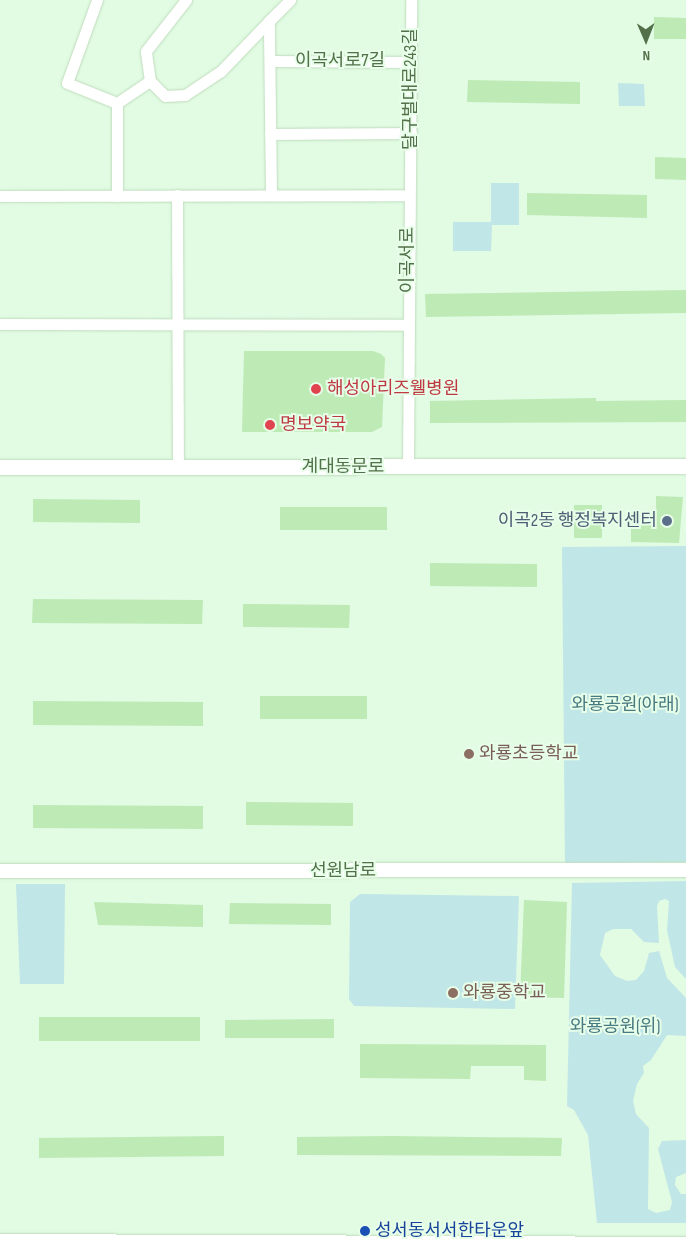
<!DOCTYPE html>
<meta charset="utf-8">
<style>
body{margin:0}
#map{position:relative;width:686px;height:1248px;overflow:hidden;background:#e2fbe3;font-family:"Sofia Sans Condensed","Noto Sans KR",sans-serif}
div>[style]{position:absolute}
[style*='--x']{left:calc(var(--x)*1px);top:calc(var(--y)*1px);width:calc(var(--w)*1px);rotate:calc(var(--a)*1deg)}
.green>*{inset:0;background:#c1e6e7}
.building>*{inset:0;background:#beeab6}
.roads{filter:drop-shadow(0 0 1px #bedcbc) drop-shadow(0 0 1px #bedcbc)}
.minor>*{height:11px;margin:-5.5px;padding:0 5.5px;transform-origin:5.5px;border-radius:5.5px;background:#fff}
.tertiary>*{height:14px;margin:-7px;padding:0 7px;transform-origin:7px;border-radius:7px;background:#fff}
.secondary>*{height:15px;margin:-7.5px;padding:0 7.5px;transform-origin:7.5px;border-radius:7.5px;background:#fff}
.dots>*{width:14px;height:14px;translate:-50% -50%;box-sizing:border-box;border:2px solid #e7fee8;border-radius:50%}
span{translate:-50% -50%;white-space:nowrap;text-align:center;line-height:1.15;-webkit-text-stroke:4px #e7fee8;paint-order:stroke}
.street-label{font-size:18px;color:#52714a}
.health-label{font-size:18px;color:#be3a42}
.left{translate:0 -50%;text-align:left}
.service-label{font-size:18px;color:#4e5e75}
.right{translate:-100% -50%;text-align:right}
.park-label{font-size:18px;color:#487a82}
.education-label{font-size:18px;color:#785e54}
.transit-label{font-size:18px;color:#164399}
.north{position:absolute;left:621px;top:15px;width:50px;height:50px;-webkit-text-stroke:4px #e7fee8;paint-order:stroke;rotate:179deg;font-size:14px;font-weight:700;line-height:20px;text-align:center;color:#52714a}
.north::after{content:'';display:block;margin:auto;width:18px;height:22px;background:#52714a;clip-path:polygon(50% 0,100% 100%,50% 72%,0 100%)}
</style>
<div id="map">
<div class="green">
<i style="clip-path:polygon(618px 83px,644px 84px,645px 106px,619px 106px)"></i>
<i style="clip-path:polygon(491px 183px,519px 183px,519px 225px,492px 225px,491px 251px,453px 251px,453px 222px,491px 222px)"></i>
<i style="clip-path:polygon(686px 546px,686px 862px,565px 863px,562px 547px)"></i>
<i style="clip-path:polygon(686px 881px,686px 979px,675px 967px,667px 930px,669px 901px,665px 899px,659px 901px,657px 906px,659px 943px,644px 942px,631px 929px,613px 929px,605px 933px,600px 955px,615px 976px,627px 981px,636px 980px,644px 971px,649px 953px,659px 951px,667px 978px,686px 998px,686px 1036px,667px 1035px,651px 1060px,643px 1066px,644px 1073px,637px 1084px,633px 1101px,636px 1114px,649px 1128px,648px 1209px,656px 1213px,670px 1210px,672px 1202px,658px 1149px,662px 1141px,686px 1140px,686px 1173px,676px 1177px,675px 1185px,681px 1194px,686px 1194px,686px 1223px,597px 1223px,588px 1135px,574px 1110px,567px 1106px,572px 883px)"></i>
<i style="clip-path:polygon(16px 884px,65px 884px,64px 984px,20px 984px)"></i>
<i style="clip-path:polygon(360px 894px,519px 896px,515px 1009px,354px 1006px,349px 999px,350px 902px)"></i>
</div>
<div class="building">
<i style="clip-path:polygon(654px 17px,686px 18px,686px 39px,654px 39px)"></i>
<i style="clip-path:polygon(468px 80px,580px 82px,580px 104px,467px 102px)"></i>
<i style="clip-path:polygon(655px 157px,686px 158px,686px 180px,655px 179px)"></i>
<i style="clip-path:polygon(527px 193px,647px 195px,647px 218px,527px 215px)"></i>
<i style="clip-path:polygon(686px 290px,686px 313px,426px 317px,425px 294px)"></i>
<i style="clip-path:polygon(244px 351px,373px 351px,381px 354px,385px 358px,382px 427px,372px 432px,242px 432px)"></i>
<i style="clip-path:polygon(596px 398px,596px 401px,686px 400px,686px 422px,430px 423px,430px 401px)"></i>
<i style="clip-path:polygon(656px 496px,683px 497px,679px 543px,631px 542px,631px 524px,656px 525px)"></i>
<i style="clip-path:polygon(33px 499px,140px 500px,140px 523px,33px 522px)"></i>
<i style="clip-path:polygon(574px 505px,602px 505px,602px 538px,574px 538px)"></i>
<i style="clip-path:polygon(280px 507px,387px 507px,387px 530px,280px 530px)"></i>
<i style="clip-path:polygon(430px 563px,537px 564px,537px 587px,430px 586px)"></i>
<i style="clip-path:polygon(33px 599px,203px 600px,202px 624px,32px 623px)"></i>
<i style="clip-path:polygon(243px 604px,350px 605px,349px 628px,243px 627px)"></i>
<i style="clip-path:polygon(260px 696px,367px 696px,367px 719px,260px 719px)"></i>
<i style="clip-path:polygon(33px 701px,203px 702px,203px 726px,33px 725px)"></i>
<i style="clip-path:polygon(246px 802px,353px 803px,353px 826px,246px 825px)"></i>
<i style="clip-path:polygon(33px 805px,203px 806px,203px 829px,33px 828px)"></i>
<i style="clip-path:polygon(524px 900px,567px 902px,564px 998px,520px 997px)"></i>
<i style="clip-path:polygon(94px 902px,203px 905px,203px 927px,98px 925px)"></i>
<i style="clip-path:polygon(230px 903px,331px 904px,331px 925px,229px 924px)"></i>
<i style="clip-path:polygon(39px 1017px,200px 1017px,200px 1041px,39px 1041px)"></i>
<i style="clip-path:polygon(334px 1019px,334px 1038px,225px 1038px,225px 1020px)"></i>
<i style="clip-path:polygon(360px 1044px,546px 1045px,546px 1081px,524px 1080px,524px 1066px,471px 1066px,470px 1079px,360px 1078px)"></i>
<i style="clip-path:polygon(224px 1136px,224px 1156px,39px 1158px,39px 1138px)"></i>
<i style="clip-path:polygon(391px 1136px,562px 1138px,561px 1156px,297px 1155px,297px 1137px)"></i>
</div>
<div class="roads">
<div class="minor">
<i style="--x:97;--y:0;--w:88;--a:109.9"></i>
<i style="--x:67;--y:83;--w:54;--a:21.8"></i>
<i style="--x:117;--y:103;--w:93;--a:90"></i>
<i style="--x:270;--y:61;--w:141;--a:0.4"></i>
<i style="--x:150;--y:81;--w:21;--a:45"></i>
<i style="--x:165;--y:96;--w:20;--a:-3"></i>
<i style="--x:185;--y:95;--w:43;--a:-33.7"></i>
<i style="--x:221;--y:71;--w:69;--a:-46.2"></i>
<i style="--x:150;--y:81;--w:30;--a:-98"></i>
<i style="--x:146;--y:51;--w:65;--a:-51.9"></i>
<i style="--x:117;--y:103;--w:40;--a:-34"></i>
<i style="--x:270;--y:134;--w:141;--a:-0.4"></i>
<i style="--x:177;--y:195;--w:272;--a:89.8"></i>
<i style="--x:271;--y:195;--w:174;--a:-90.7"></i>
<i style="--x:269;--y:21;--w:30;--a:-45"></i>
<i style="--x:0;--y:196;--w:409;--a:-0.1"></i>
<i style="--x:0;--y:324;--w:408;--a:0.1"></i>
<i style="--x:408;--y:466;--w:466;--a:-89.6"></i>
</div>
<div class="tertiary">
<i style="--x:0;--y:871;--w:686;--a:-0.08"></i>
</div>
<div class="secondary">
<i style="--x:0;--y:467;--w:686;--a:-0.08"></i>
<i style="--x:0;--y:1241;--w:686;--a:0.25"></i>
</div>
</div>
<div class="dots">
<i style="left:316px;top:389px;background:#e0444e"></i>
<i style="left:270px;top:425px;background:#e0444e"></i>
<i style="left:667px;top:521px;background:#5c6f8a"></i>
<i style="left:469px;top:754px;background:#8d6e63"></i>
<i style="left:453px;top:993px;background:#8d6e63"></i>
<i style="left:365px;top:1231px;background:#1a4fb4"></i>
</div>
<div class="street-label">
<span style="left:340px;top:61px">이곡서로7길</span>
<span style="left:411px;top:89px;rotate:-90deg">달구벌대로243길</span>
<span style="left:408px;top:260px;rotate:-90deg">이곡서로</span>
<span style="left:343px;top:467px">계대동문로</span>
<span style="left:343px;top:871px">선원남로</span>
</div>
<div class="health-label">
<span class="left" style="left:327px;top:389px">해성아리즈웰병원</span>
<span class="left" style="left:280px;top:425px">명보약국</span>
</div>
<div class="service-label">
<span class="right" style="left:657px;top:521px">이곡2동 행정복지센터</span>
</div>
<div class="park-label">
<span style="left:625px;top:705px">와룡공원(아래)</span>
<span style="left:615px;top:1027px">와룡공원(위)</span>
</div>
<div class="education-label">
<span class="left" style="left:479px;top:754px">와룡초등학교</span>
<span class="left" style="left:463px;top:993px">와룡중학교</span>
</div>
<div class="transit-label">
<span class="left" style="left:375px;top:1231px">성서동서서한타운앞</span>
</div>
<div class="north">N</div>
</div>
